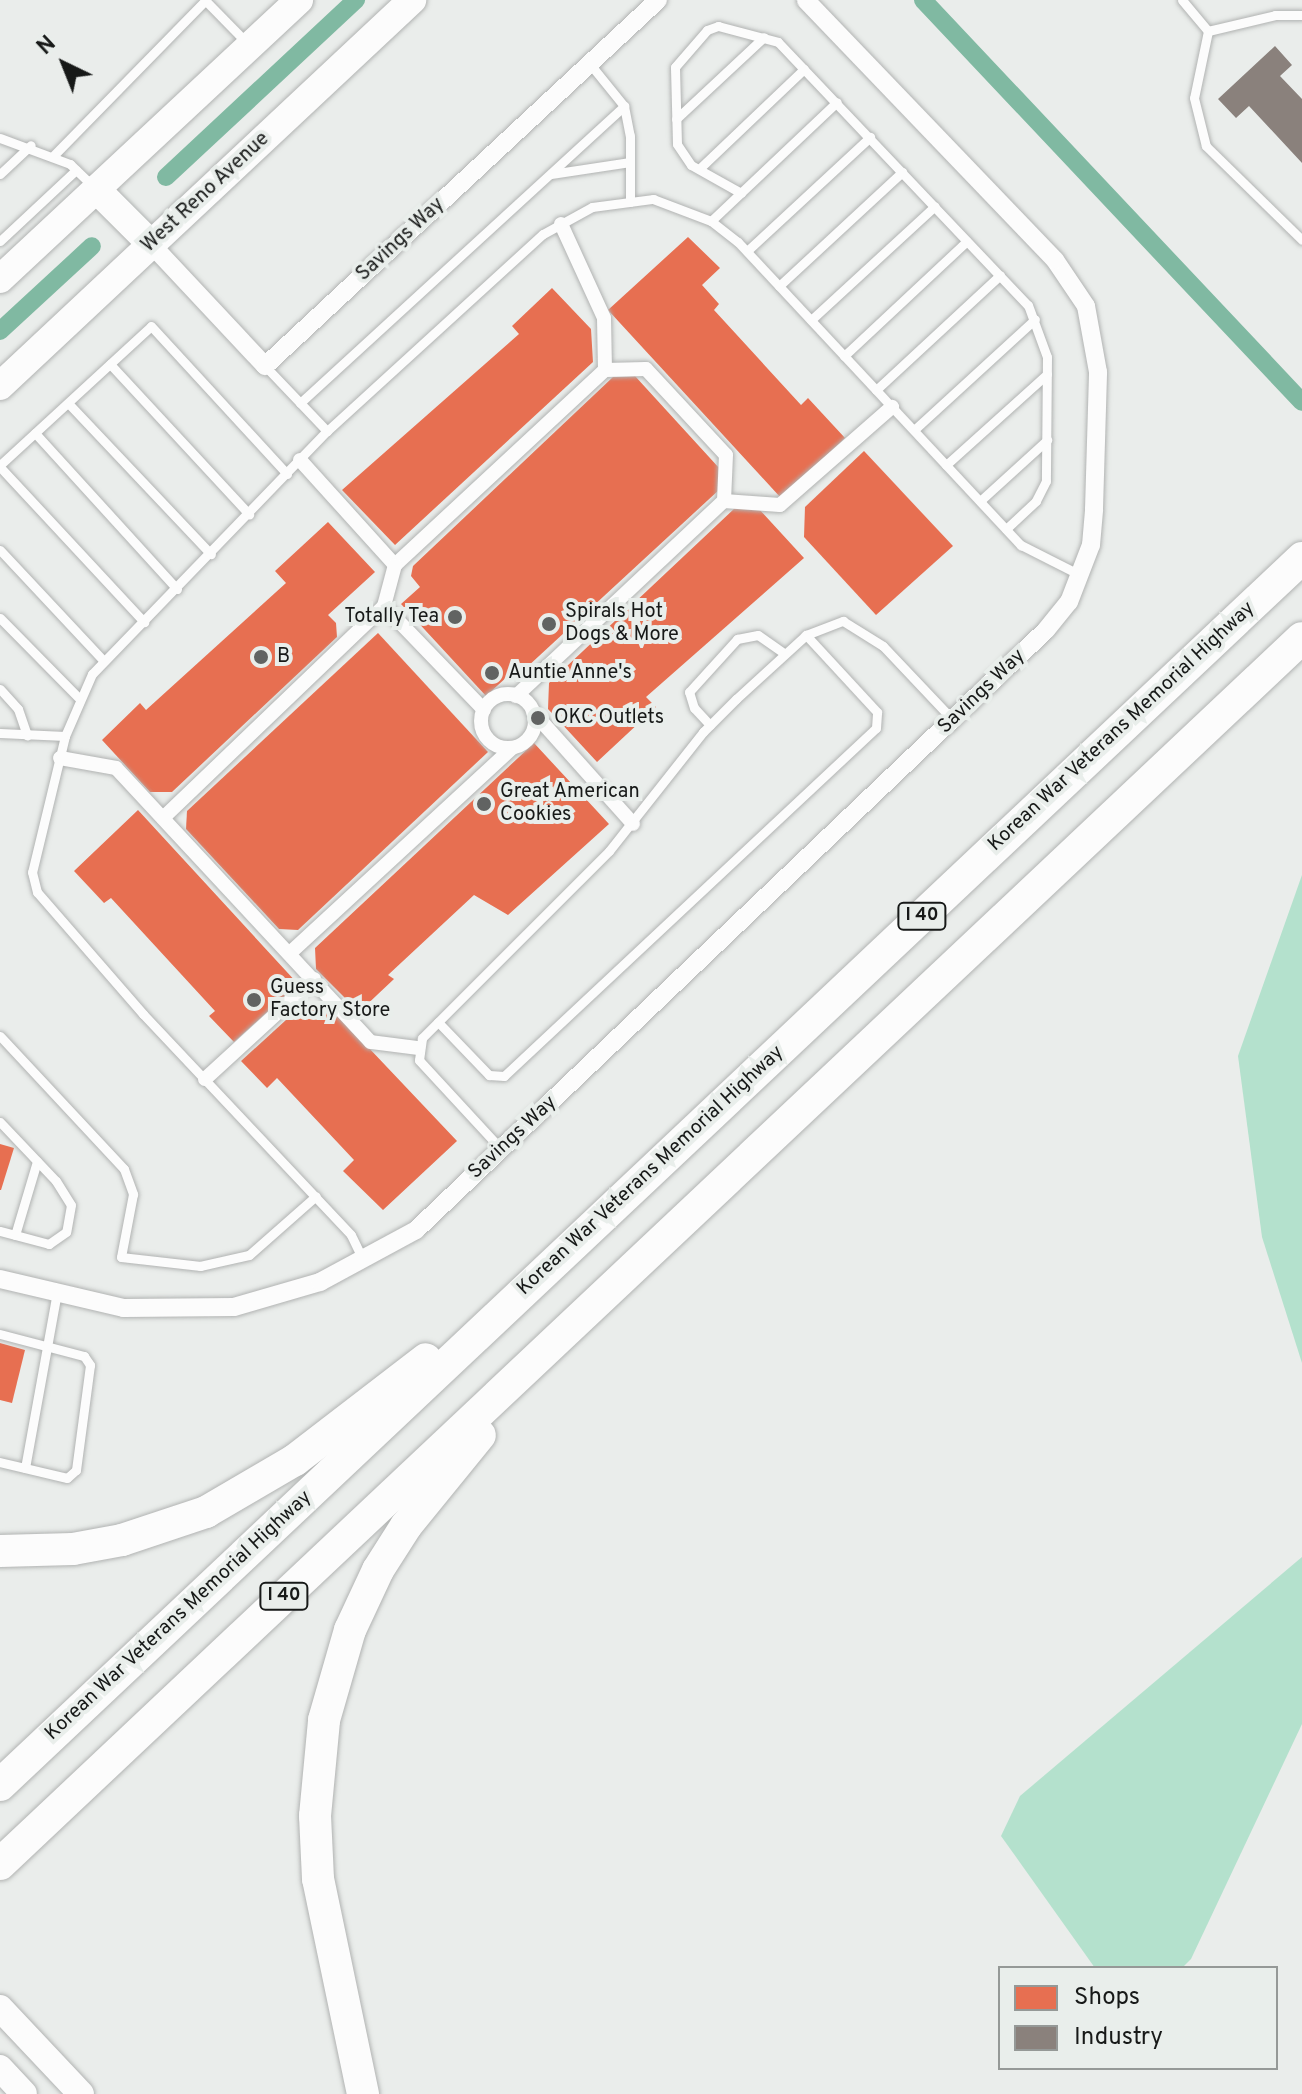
<!DOCTYPE html>
<style>
body{margin:0}
#map{position:relative;width:1302px;height:2094px;overflow:hidden;background:#eaedeb;font-family:Overpass,sans-serif}
div>[style]{position:absolute}
[style*='--x']{left:calc(var(--x)*1px);top:calc(var(--y)*1px);width:calc(var(--w)*1px);rotate:calc(var(--a)*1deg)}
.green>*{inset:0;background:#b4e1cd}
.shops>*{inset:0;background:#e76f51}
.industry>*{inset:0;background:#8a817c}
.canal>*{height:18px;margin:-9px;padding:0 9px;transform-origin:9px;border-radius:9px;background:#80b9a2}
.roads{filter:drop-shadow(0 0 2px #b1b3b2) drop-shadow(0 0 2px #b1b3b2)}
.service>*{height:9px;margin:-4.5px;padding:0 4.5px;transform-origin:4.5px;border-radius:4.5px;background:#fcfcfc}
.pedestrian>*{height:14px;margin:-7px;padding:0 7px;transform-origin:7px;border-radius:7px;background:#fcfcfc}
.pedestrian>.ring{margin:-7px;padding:0;box-sizing:content-box;background:none;border:14px solid #fcfcfc;border-radius:50%}
.minor>*{height:18px;margin:-9px;padding:0 9px;transform-origin:9px;border-radius:9px;background:#fcfcfc}
.secondary>*{height:26px;margin:-13px;padding:0 13px;transform-origin:13px;border-radius:13px;background:#fcfcfc}
.primary>*{height:28px;margin:-14px;padding:0 14px;transform-origin:14px;border-radius:14px;background:#fcfcfc}
.motorway>*{height:32px;margin:-16px;padding:0 16px;transform-origin:16px;border-radius:16px;background:#fcfcfc}
.dots>*{width:22px;height:22px;translate:-50% -50%;box-sizing:border-box;border:4px solid #e9eeeb;border-radius:50%}
span{translate:-50% -50%;white-space:nowrap;text-align:center;line-height:1.15;-webkit-text-stroke:8px #e9eeeb;paint-order:stroke}
.shield-label span{padding:2px 6px;background:#e9eeeb;border:2px solid;border-radius:6px;-webkit-text-stroke-width:0}
.shield-label{font-size:18px;color:#171918;font-weight:700}
.street-label{font-size:20px;color:#171918}
.poi-label{font-size:20px;color:#171918}
.left{translate:0 -50%;text-align:left}
.right{translate:-100% -50%;text-align:right}
.legend{position:absolute;left:998px;top:1966px;width:280px;height:104px;box-sizing:border-box;background:#e9eeeb;border:2px solid #959997;margin:0;padding:10px 14px;list-style:none;font-size:24px;color:#171918}
.legend li{display:flex;align-items:center;gap:16px;height:40px}
.legend b{width:40px;border:2px solid #959997}
.north{position:absolute;left:24px;top:24px;width:80px;height:80px;-webkit-text-stroke:6px #e9eeeb;paint-order:stroke;rotate:317deg;font-size:22px;font-weight:700;line-height:32px;text-align:center;color:#171918}
.north::after{content:'';display:block;margin:auto;width:28px;height:36px;background:#171918;clip-path:polygon(50% 0,100% 100%,50% 72%,0 100%)}
</style>
<div id="map">
<div class="green">
<i style="clip-path:polygon(1302px 875px,1302px 1363px,1262px 1237px,1238px 1056px)"></i>
<i style="clip-path:polygon(1302px 1557px,1302px 1724px,1191px 1959px,1182px 1968px,1095px 1968px,1001px 1836px,1020px 1796px)"></i>
</div>
<div class="shops">
<i style="clip-path:polygon(688px 237px,720px 268px,702px 285px,719px 304px,714px 310px,801px 405px,808px 398px,845px 438px,781px 498px,608px 310px)"></i>
<i style="clip-path:polygon(552px 288px,591px 329px,593px 362px,395px 545px,342px 490px,519px 334px,512px 326px)"></i>
<i style="clip-path:polygon(635px 376px,720px 469px,720px 489px,513px 680px,509px 675px,486px 696px,401px 604px,420px 587px,411px 576px,413px 566px,613px 377px)"></i>
<i style="clip-path:polygon(864px 451px,953px 546px,876px 615px,804px 537px,805px 507px)"></i>
<i style="clip-path:polygon(735px 508px,758px 508px,804px 558px,646px 697px,656px 707px,597px 762px,548px 709px,549px 683px)"></i>
<i style="clip-path:polygon(328px 522px,375px 572px,328px 615px,336px 623px,337px 637px,172px 792px,150px 792px,102px 740px,140px 703px,146px 710px,286px 583px,275px 571px)"></i>
<i style="clip-path:polygon(378px 633px,488px 752px,298px 930px,279px 929px,186px 829px,187px 811px)"></i>
<i style="clip-path:polygon(534px 743px,609px 824px,508px 915px,474px 895px,388px 975px,394px 979px,359px 1012px,316px 969px,315px 948px)"></i>
<i style="clip-path:polygon(138px 810px,298px 984px,234px 1042px,209px 1016px,215px 1011px,111px 898px,104px 903px,74px 871px)"></i>
<i style="clip-path:polygon(298px 1009px,332px 1009px,457px 1141px,383px 1210px,343px 1171px,354px 1160px,277px 1078px,267px 1088px,241px 1061px)"></i>
<i style="clip-path:polygon(0 1144px,14px 1148px,1px 1190px,0 1190px)"></i>
<i style="clip-path:polygon(0 1343px,25px 1350px,12px 1403px,0 1400px)"></i>
</div>
<div class="industry">
<i style="clip-path:polygon(1275px 46px,1292px 65px,1280px 76px,1302px 99px,1302px 163px,1249px 106px,1236px 118px,1218px 99px)"></i>
</div>
<div class="canal">
<i style="--x:923;--y:0;--w:552;--a:46.69"></i>
<i style="--x:166;--y:177;--w:260;--a:-43"></i>
<i style="--x:0;--y:331;--w:125;--a:-42.7"></i>
</div>
<div class="roads">
<div class="service">
<i style="--x:205;--y:0;--w:60;--a:45.7"></i>
<i style="--x:1182;--y:0;--w:40;--a:50"></i>
<i style="--x:1208;--y:31;--w:68;--a:101.8"></i>
<i style="--x:1194;--y:98;--w:49;--a:76"></i>
<i style="--x:1206;--y:146;--w:134;--a:44.4"></i>
<i style="--x:1208;--y:31;--w:69;--a:-13.4"></i>
<i style="--x:1275;--y:15;--w:27;--a:0"></i>
<i style="--x:590;--y:64;--w:54;--a:51"></i>
<i style="--x:624;--y:106;--w:31;--a:79"></i>
<i style="--x:630;--y:136;--w:66;--a:90"></i>
<i style="--x:676;--y:119;--w:120;--a:-43"></i>
<i style="--x:0;--y:138;--w:75;--a:20.4"></i>
<i style="--x:70;--y:164;--w:33;--a:44"></i>
<i style="--x:54;--y:155;--w:217;--a:-45.6"></i>
<i style="--x:699;--y:169;--w:145;--a:-43.6"></i>
<i style="--x:0;--y:174;--w:42;--a:-43.1"></i>
<i style="--x:551;--y:174;--w:80;--a:-8.6"></i>
<i style="--x:741;--y:193;--w:57;--a:-150.8"></i>
<i style="--x:691;--y:165;--w:25;--a:-124"></i>
<i style="--x:677;--y:144;--w:77;--a:-91.5"></i>
<i style="--x:675;--y:67;--w:49;--a:-49.1"></i>
<i style="--x:707;--y:30;--w:12;--a:-20"></i>
<i style="--x:718;--y:26;--w:62;--a:14.9"></i>
<i style="--x:778;--y:42;--w:363;--a:46.5"></i>
<i style="--x:1028;--y:305;--w:55;--a:69.9"></i>
<i style="--x:1047;--y:357;--w:124;--a:90.5"></i>
<i style="--x:1046;--y:481;--w:22;--a:117"></i>
<i style="--x:1036;--y:501;--w:41;--a:137"></i>
<i style="--x:711;--y:221;--w:173;--a:-43.4"></i>
<i style="--x:0;--y:241;--w:104;--a:-43.1"></i>
<i style="--x:747;--y:251;--w:168;--a:-42.8"></i>
<i style="--x:779;--y:286;--w:168;--a:-42.8"></i>
<i style="--x:811;--y:320;--w:168;--a:-42.6"></i>
<i style="--x:844;--y:356;--w:168;--a:-43.1"></i>
<i style="--x:110;--y:364;--w:205;--a:47.2"></i>
<i style="--x:265;--y:366;--w:90;--a:46.4"></i>
<i style="--x:876;--y:390;--w:169;--a:-42.8"></i>
<i style="--x:68;--y:403;--w:208;--a:46.6"></i>
<i style="--x:300;--y:403;--w:440;--a:-42.5"></i>
<i style="--x:914;--y:430;--w:164;--a:-42.5"></i>
<i style="--x:35;--y:433;--w:211;--a:47.7"></i>
<i style="--x:0;--y:465;--w:205;--a:-42.6"></i>
<i style="--x:151;--y:326;--w:201;--a:47.4"></i>
<i style="--x:946;--y:465;--w:136;--a:-42"></i>
<i style="--x:0;--y:467;--w:212;--a:47.1"></i>
<i style="--x:980;--y:501;--w:91;--a:-42.3"></i>
<i style="--x:0;--y:550;--w:152;--a:46.9"></i>
<i style="--x:0;--y:618;--w:111;--a:45.4"></i>
<i style="--x:0;--y:689;--w:27;--a:48"></i>
<i style="--x:18;--y:709;--w:28;--a:71"></i>
<i style="--x:710;--y:725;--w:23;--a:-133"></i>
<i style="--x:694;--y:708;--w:17;--a:-107"></i>
<i style="--x:689;--y:692;--w:72;--a:-47.8"></i>
<i style="--x:737;--y:639;--w:21;--a:-11"></i>
<i style="--x:758;--y:635;--w:32;--a:35"></i>
<i style="--x:0;--y:733;--w:65;--a:2.6"></i>
<i style="--x:65;--y:736;--w:68;--a:-66.5"></i>
<i style="--x:92;--y:674;--w:338;--a:-46"></i>
<i style="--x:327;--y:431;--w:292;--a:-42.4"></i>
<i style="--x:543;--y:234;--w:56;--a:-28.9"></i>
<i style="--x:592;--y:207;--w:62;--a:-7.5"></i>
<i style="--x:653;--y:199;--w:62;--a:20.8"></i>
<i style="--x:711;--y:221;--w:34;--a:38"></i>
<i style="--x:738;--y:242;--w:415;--a:47"></i>
<i style="--x:1021;--y:545;--w:68;--a:26.9"></i>
<i style="--x:65;--y:736;--w:140;--a:103.6"></i>
<i style="--x:32;--y:872;--w:21;--a:76"></i>
<i style="--x:37;--y:892;--w:162;--a:49"></i>
<i style="--x:143;--y:1014;--w:303;--a:46.7"></i>
<i style="--x:351;--y:1235;--w:28;--a:64"></i>
<i style="--x:438;--y:1022;--w:74;--a:46.1"></i>
<i style="--x:489;--y:1075;--w:15;--a:4"></i>
<i style="--x:504;--y:1076;--w:509;--a:-43.09"></i>
<i style="--x:876;--y:728;--w:16;--a:-86"></i>
<i style="--x:877;--y:712;--w:105;--a:-132.7"></i>
<i style="--x:0;--y:1036;--w:182;--a:47"></i>
<i style="--x:124;--y:1169;--w:27;--a:70"></i>
<i style="--x:133;--y:1194;--w:64;--a:100.8"></i>
<i style="--x:121;--y:1257;--w:80;--a:6.5"></i>
<i style="--x:200;--y:1266;--w:50;--a:-12.7"></i>
<i style="--x:249;--y:1255;--w:89;--a:-41.4"></i>
<i style="--x:0;--y:1122;--w:81;--a:46.5"></i>
<i style="--x:56;--y:1181;--w:28;--a:58"></i>
<i style="--x:71;--y:1205;--w:27;--a:100"></i>
<i style="--x:66;--y:1232;--w:21;--a:145"></i>
<i style="--x:49;--y:1244;--w:51;--a:-165.1"></i>
<i style="--x:501;--y:1149;--w:121;--a:-132.7"></i>
<i style="--x:419;--y:1060;--w:22;--a:-82"></i>
<i style="--x:422;--y:1038;--w:264;--a:-45"></i>
<i style="--x:609;--y:851;--w:152;--a:-51.7"></i>
<i style="--x:703;--y:732;--w:47;--a:-45"></i>
<i style="--x:736;--y:699;--w:95;--a:-42.4"></i>
<i style="--x:806;--y:635;--w:40;--a:-21"></i>
<i style="--x:843;--y:621;--w:47;--a:32"></i>
<i style="--x:883;--y:646;--w:102;--a:46.6"></i>
<i style="--x:15;--y:1235;--w:77;--a:-73.4"></i>
<i style="--x:0;--y:1334;--w:87;--a:14.7"></i>
<i style="--x:84;--y:1356;--w:11;--a:56"></i>
<i style="--x:90;--y:1365;--w:106;--a:97.6"></i>
<i style="--x:76;--y:1470;--w:12;--a:138"></i>
<i style="--x:67;--y:1478;--w:69;--a:-166.6"></i>
<i style="--x:25;--y:1468;--w:179;--a:-79.7"></i>
</div>
<div class="pedestrian">
<i style="--x:561;--y:224;--w:103;--a:65.4"></i>
<i style="--x:604;--y:318;--w:52;--a:88.9"></i>
<i style="--x:605;--y:370;--w:41;--a:-1.4"></i>
<i style="--x:646;--y:369;--w:117;--a:47.1"></i>
<i style="--x:726;--y:455;--w:46;--a:92.5"></i>
<i style="--x:300;--y:460;--w:142;--a:47.9"></i>
<i style="--x:395;--y:565;--w:287;--a:-42.9"></i>
<i style="--x:384;--y:606;--w:42;--a:-75"></i>
<i class="ring" style="left:481px;top:694px;width:40px;height:40px"></i>
<i style="--x:516;--y:696;--w:285;--a:-43.2"></i>
<i style="--x:724;--y:501;--w:56;--a:4.1"></i>
<i style="--x:780;--y:505;--w:149;--a:-41.2"></i>
<i style="--x:533;--y:712;--w:150;--a:48.2"></i>
<i style="--x:60;--y:758;--w:57;--a:10.1"></i>
<i style="--x:116;--y:768;--w:374;--a:47.1"></i>
<i style="--x:371;--y:1042;--w:47;--a:7.3"></i>
<i style="--x:163;--y:818;--w:306;--a:-43.8"></i>
<i style="--x:384;--y:606;--w:144;--a:46.1"></i>
<i style="--x:290;--y:953;--w:302;--a:-42.7"></i>
<i style="--x:205;--y:1079;--w:148;--a:-42.5"></i>
</div>
<div class="minor">
<i style="--x:151;--y:244;--w:167;--a:46.9"></i>
<i style="--x:265;--y:366;--w:537;--a:-42.96"></i>
<i style="--x:0;--y:1279;--w:127;--a:13.2"></i>
<i style="--x:124;--y:1308;--w:110;--a:-0.5"></i>
<i style="--x:234;--y:1307;--w:90;--a:-16.2"></i>
<i style="--x:320;--y:1282;--w:109;--a:-28.4"></i>
<i style="--x:416;--y:1230;--w:870;--a:-43.6"></i>
<i style="--x:1046;--y:630;--w:36;--a:-51"></i>
<i style="--x:1069;--y:602;--w:61;--a:-68.9"></i>
<i style="--x:1091;--y:545;--w:36;--a:-85"></i>
<i style="--x:1094;--y:509;--w:137;--a:-88.3"></i>
<i style="--x:1098;--y:372;--w:67;--a:-100.3"></i>
<i style="--x:1086;--y:306;--w:55;--a:-124"></i>
<i style="--x:1055;--y:260;--w:360;--a:-133.8"></i>
</div>
<div class="secondary">
<i style="--x:0;--y:2008;--w:118;--a:46.7"></i>
<i style="--x:0;--y:2068;--w:35;--a:47"></i>
</div>
<div class="primary">
<i style="--x:96;--y:189;--w:78;--a:45"></i>
<i style="--x:0;--y:279;--w:409;--a:-43"></i>
<i style="--x:0;--y:386;--w:565;--a:-43.13"></i>
</div>
<div class="motorway">
<i style="--x:0;--y:1551;--w:73;--a:-1.6"></i>
<i style="--x:73;--y:1549;--w:50;--a:-10.4"></i>
<i style="--x:122;--y:1540;--w:89;--a:-18.4"></i>
<i style="--x:206;--y:1512;--w:103;--a:-30.3"></i>
<i style="--x:295;--y:1460;--w:165;--a:-37.6"></i>
<i style="--x:0;--y:1785;--w:1789;--a:-43.3"></i>
<i style="--x:0;--y:1864;--w:1788;--a:-43.28"></i>
<i style="--x:363;--y:2094;--w:220;--a:-101.8"></i>
<i style="--x:318;--y:1879;--w:63;--a:-92.7"></i>
<i style="--x:315;--y:1816;--w:96;--a:-84.6"></i>
<i style="--x:324;--y:1720;--w:94;--a:-73.9"></i>
<i style="--x:350;--y:1630;--w:66;--a:-65"></i>
<i style="--x:378;--y:1570;--w:52;--a:-57.5"></i>
<i style="--x:406;--y:1526;--w:117;--a:-50.9"></i>
</div>
</div>
<div class="dots">
<i style="left:455px;top:617px;background:#616362"></i>
<i style="left:549px;top:624px;background:#616362"></i>
<i style="left:261px;top:657px;background:#616362"></i>
<i style="left:492px;top:673px;background:#616362"></i>
<i style="left:538px;top:718px;background:#616362"></i>
<i style="left:484px;top:804px;background:#616362"></i>
<i style="left:254px;top:1000px;background:#616362"></i>
</div>
<div class="shield-label">
<span style="left:922px;top:916px">I 40</span>
<span style="left:284px;top:1596px">I 40</span>
</div>
<div class="street-label">
<span style="left:206px;top:193px;rotate:-43deg">West Reno Avenue</span>
<span style="left:401px;top:240px;rotate:-43deg">Savings Way</span>
<span style="left:982px;top:692px;rotate:-44deg">Savings Way</span>
<span style="left:1122px;top:727px;rotate:-43deg">Korean War Veterans Memorial Highway</span>
<span style="left:513px;top:1138px;rotate:-43deg">Savings Way</span>
<span style="left:651px;top:1171px;rotate:-43deg">Korean War Veterans Memorial Highway</span>
<span style="left:179px;top:1616px;rotate:-43deg">Korean War Veterans Memorial Highway</span>
</div>
<div class="poi-label">
<span class="left" style="left:565px;top:624px">Spirals Hot<br>Dogs &amp; More</span>
<span class="right" style="left:439px;top:617px">Totally Tea</span>
<span class="left" style="left:277px;top:657px">B</span>
<span class="left" style="left:508px;top:673px">Auntie Anne's</span>
<span class="left" style="left:554px;top:718px">OKC Outlets</span>
<span class="left" style="left:500px;top:804px">Great American<br>Cookies</span>
<span class="left" style="left:270px;top:1000px">Guess<br>Factory Store</span>
</div>
<ul class="legend">
<li><b style="height:22px;background:#e76f51"></b>Shops</li>
<li><b style="height:22px;background:#8a817c"></b>Industry</li>
</ul>
<div class="north">N</div>
</div>
